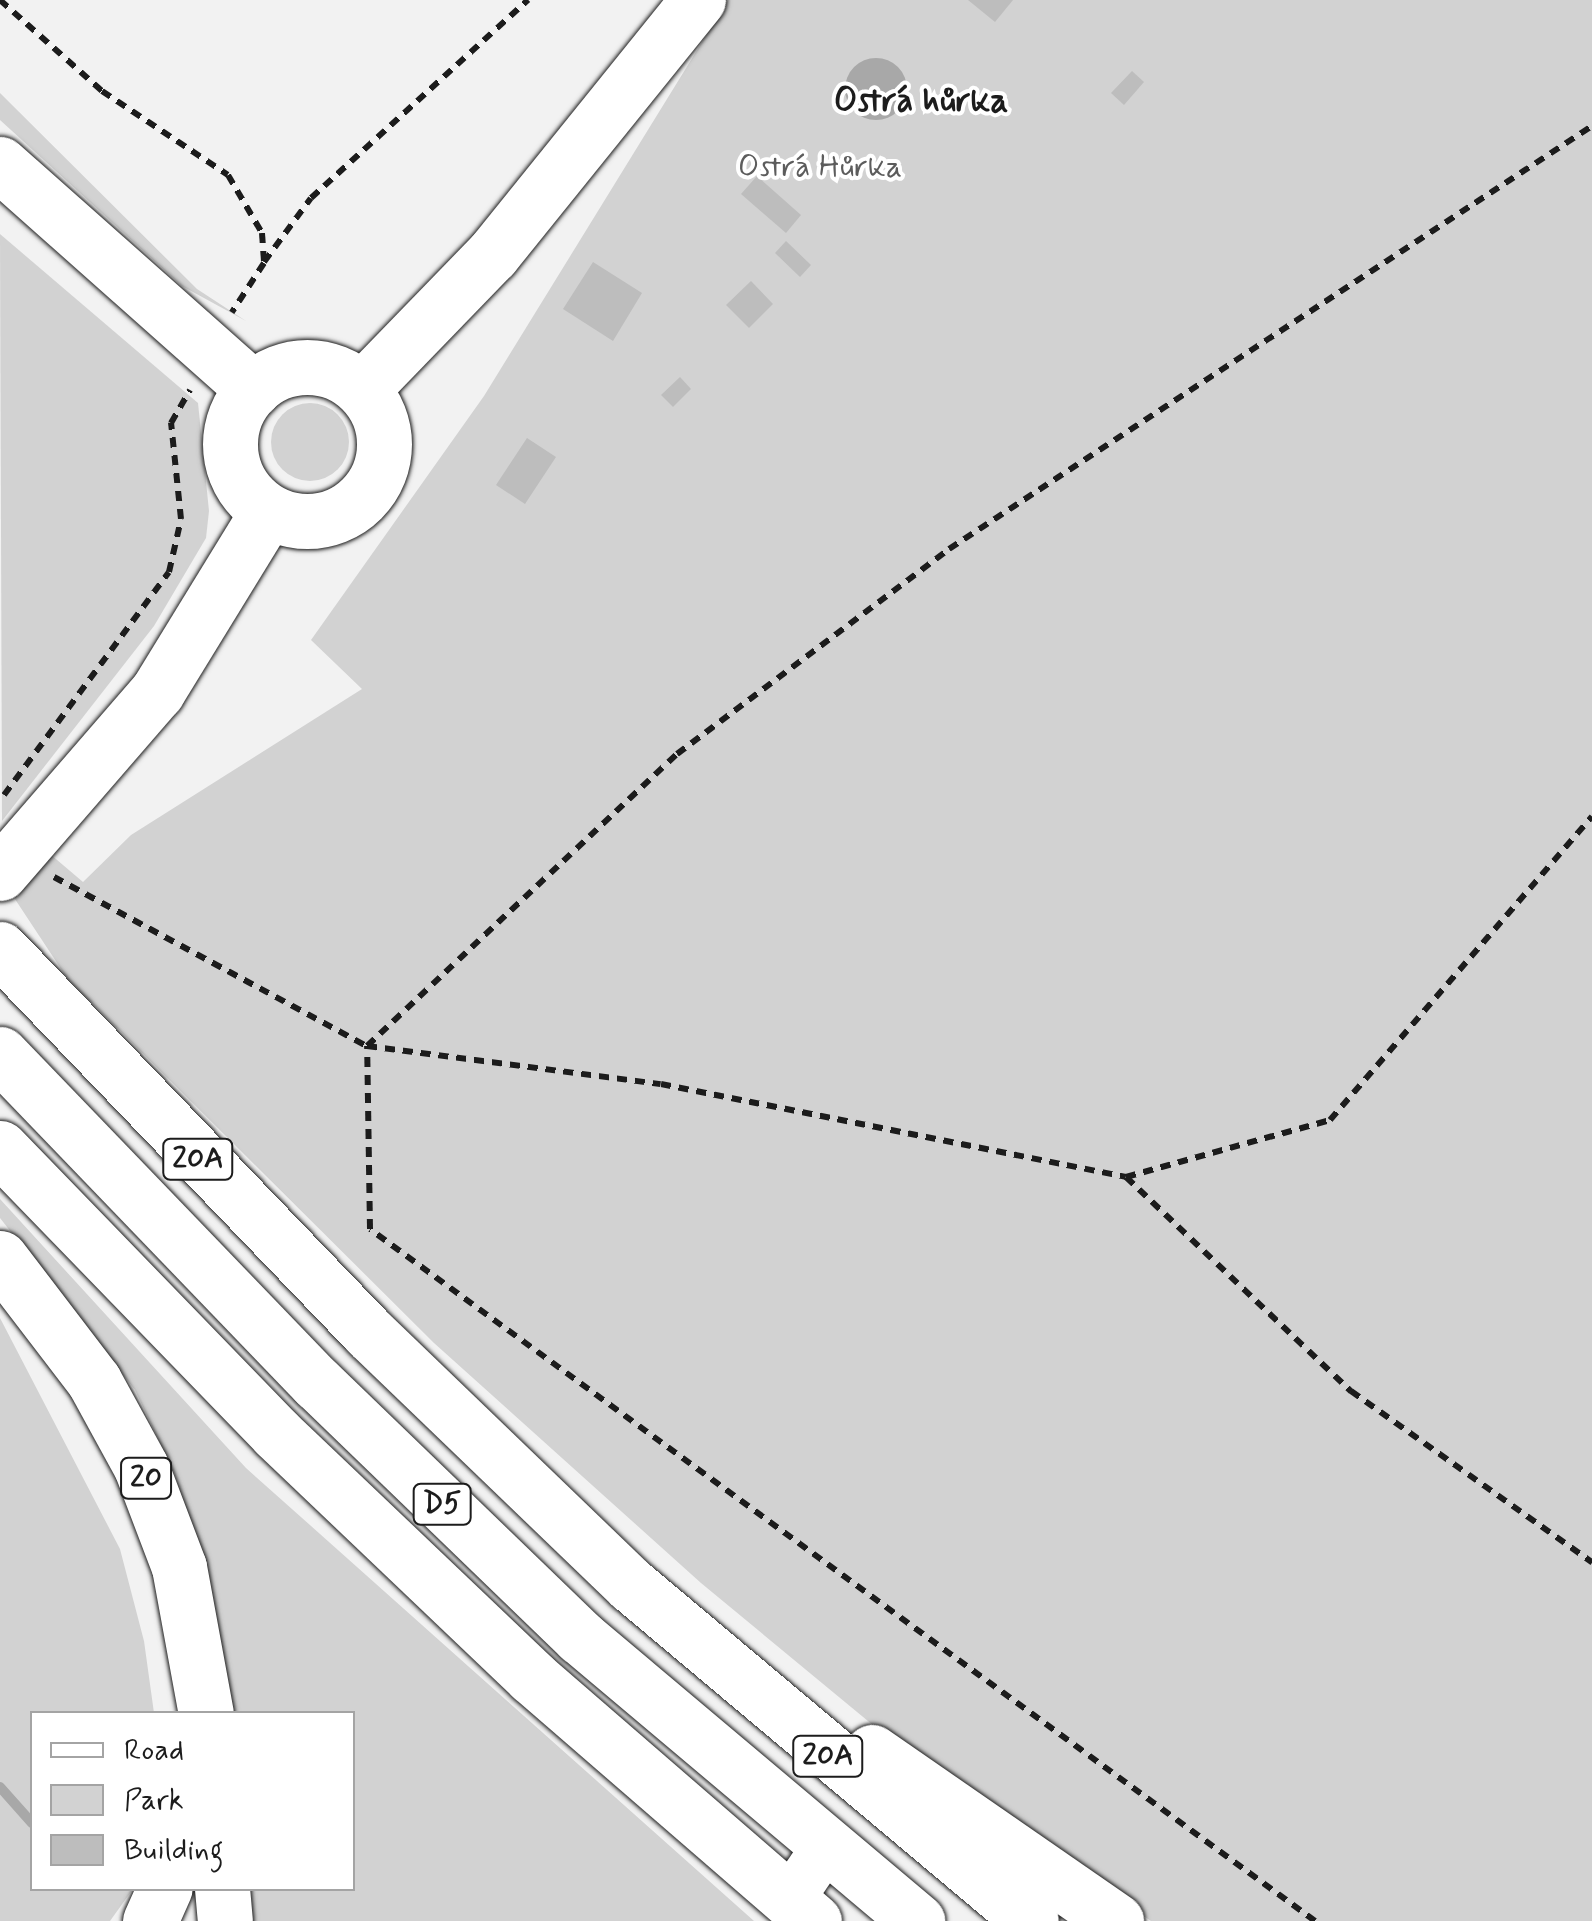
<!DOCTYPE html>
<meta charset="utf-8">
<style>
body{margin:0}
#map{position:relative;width:1592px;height:1921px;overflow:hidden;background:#f2f2f2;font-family:Mynerve,sans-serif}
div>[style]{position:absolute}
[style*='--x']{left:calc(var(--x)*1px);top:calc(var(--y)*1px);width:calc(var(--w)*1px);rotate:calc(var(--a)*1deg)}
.green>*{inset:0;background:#d2d2d2}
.round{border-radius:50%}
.water>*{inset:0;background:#a8a8a8}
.stream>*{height:10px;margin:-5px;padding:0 5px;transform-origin:5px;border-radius:5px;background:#a8a8a8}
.building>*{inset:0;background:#bdbdbd}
.path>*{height:6px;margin-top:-3px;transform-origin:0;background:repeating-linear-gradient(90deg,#1c1c1c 0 10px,transparent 0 18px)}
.roads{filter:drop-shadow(0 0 2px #1c1c1c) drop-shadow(0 0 2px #1c1c1c)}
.minor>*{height:48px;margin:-24px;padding:0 24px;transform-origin:24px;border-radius:24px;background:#fff}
.major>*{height:55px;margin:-27.5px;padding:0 27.5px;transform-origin:27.5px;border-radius:27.5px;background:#fff}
.major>.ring{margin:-27.5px;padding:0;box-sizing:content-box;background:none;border:55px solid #fff;border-radius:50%}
.highway>*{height:55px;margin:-27.5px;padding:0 27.5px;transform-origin:27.5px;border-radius:27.5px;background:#fff}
span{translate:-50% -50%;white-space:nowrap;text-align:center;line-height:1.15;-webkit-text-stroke:8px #fff;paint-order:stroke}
.shield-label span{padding:2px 8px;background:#fff;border:2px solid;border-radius:8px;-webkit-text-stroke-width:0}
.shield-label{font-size:30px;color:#1c1c1c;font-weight:700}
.park-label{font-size:32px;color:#5c5c5c}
.neighbourhood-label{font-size:35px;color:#1c1c1c;font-weight:700}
.legend{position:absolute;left:30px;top:1711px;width:325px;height:180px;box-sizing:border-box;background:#fff;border:2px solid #a4a4a4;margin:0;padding:12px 18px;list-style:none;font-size:30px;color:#1c1c1c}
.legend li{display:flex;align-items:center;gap:20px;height:50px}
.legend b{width:50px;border:2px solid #a4a4a4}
</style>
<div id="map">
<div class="green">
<i style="clip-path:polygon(728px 0,1592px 0,1592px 1921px,1151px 1921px,920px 1764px,701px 1583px,434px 1343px,67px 978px,7px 887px,43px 848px,83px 882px,131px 835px,362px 689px,311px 640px,484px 396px)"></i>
<i style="clip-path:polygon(0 93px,197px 289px,246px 321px,182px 286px,0 120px)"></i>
<i style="clip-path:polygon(0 234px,198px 403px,209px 511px,206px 538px,154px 626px,2px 821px)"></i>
<i class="round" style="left:271px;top:403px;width:78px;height:78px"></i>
<i style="clip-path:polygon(0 1199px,246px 1468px,754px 1921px,251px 1921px,247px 1889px,352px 1888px,352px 1714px,230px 1713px,204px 1568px,174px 1472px,135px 1390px,0 1218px)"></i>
<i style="clip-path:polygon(0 1318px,120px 1549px,144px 1641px,154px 1713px,32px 1714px,32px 1888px,133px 1889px,110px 1921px,0 1921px)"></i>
</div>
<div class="water">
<i class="round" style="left:845px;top:58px;width:62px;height:62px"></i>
</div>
<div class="stream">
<i style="--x:0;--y:1787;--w:48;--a:48.4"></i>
</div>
<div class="building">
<i style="clip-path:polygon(968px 0,1013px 0,995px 22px)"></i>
<i style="clip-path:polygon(1132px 71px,1144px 82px,1124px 105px,1111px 93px)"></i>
<i style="clip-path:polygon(757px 176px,801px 215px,786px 233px,741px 194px)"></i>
<i style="clip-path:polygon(786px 241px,811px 265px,800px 277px,775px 253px)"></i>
<i style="clip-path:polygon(593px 262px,642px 293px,613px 341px,563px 309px)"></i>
<i style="clip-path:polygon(751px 281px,773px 304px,749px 328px,726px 305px)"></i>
<i style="clip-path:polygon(680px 377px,691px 389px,673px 407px,661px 395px)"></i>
<i style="clip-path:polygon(527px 438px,556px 457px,525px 504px,496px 485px)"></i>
</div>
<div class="path">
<i style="--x:0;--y:0;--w:137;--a:41.7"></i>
<i style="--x:102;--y:91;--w:151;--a:33.7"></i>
<i style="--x:228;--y:175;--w:67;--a:59.6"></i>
<i style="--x:262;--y:233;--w:30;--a:86"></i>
<i style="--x:264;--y:263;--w:59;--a:123.1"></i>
<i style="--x:264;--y:262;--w:79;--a:-53.7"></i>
<i style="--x:311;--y:198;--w:294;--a:-42.4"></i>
<i style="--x:4;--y:795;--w:277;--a:-53.5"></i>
<i style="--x:169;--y:572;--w:54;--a:-77.2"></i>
<i style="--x:181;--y:519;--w:97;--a:-95.9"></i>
<i style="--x:171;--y:423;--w:38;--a:-60"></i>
<i style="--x:54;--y:877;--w:356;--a:28.4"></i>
<i style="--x:367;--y:1046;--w:296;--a:7.4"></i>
<i style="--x:661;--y:1084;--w:474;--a:11.3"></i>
<i style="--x:1126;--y:1177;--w:212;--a:-15.6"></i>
<i style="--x:1330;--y:1120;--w:401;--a:-49.2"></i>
<i style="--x:1126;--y:1177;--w:311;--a:43.6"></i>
<i style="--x:1351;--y:1391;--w:296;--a:35.4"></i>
<i style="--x:1315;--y:1921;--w:1171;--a:-143.79"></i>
<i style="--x:370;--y:1229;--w:183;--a:-90.9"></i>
<i style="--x:367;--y:1046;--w:426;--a:-43.3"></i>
<i style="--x:677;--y:754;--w:341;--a:-37"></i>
<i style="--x:949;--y:549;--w:770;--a:-33.34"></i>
</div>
<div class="roads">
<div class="minor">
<i style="--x:789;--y:1901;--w:64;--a:-55.8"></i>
</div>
<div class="major">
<i class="ring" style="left:230px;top:367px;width:99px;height:99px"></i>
<i style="--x:362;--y:389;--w:187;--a:-45.9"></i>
<i style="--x:492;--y:255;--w:328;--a:-51.1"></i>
<i style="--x:0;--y:873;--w:240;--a:-49.1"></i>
<i style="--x:157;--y:692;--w:212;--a:-58.5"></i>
</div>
<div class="highway">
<i style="--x:0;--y:164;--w:339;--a:41.6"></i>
<i style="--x:0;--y:949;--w:533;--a:46.14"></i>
<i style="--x:369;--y:1333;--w:364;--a:43.9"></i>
<i style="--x:631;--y:1585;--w:522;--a:40.03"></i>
<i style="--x:0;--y:1054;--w:457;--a:46.1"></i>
<i style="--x:317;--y:1383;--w:366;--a:44"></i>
<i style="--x:580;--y:1637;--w:441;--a:40.1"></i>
<i style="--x:0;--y:1148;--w:398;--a:45.9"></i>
<i style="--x:277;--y:1434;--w:352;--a:43.6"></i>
<i style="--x:532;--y:1677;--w:373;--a:40.9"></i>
<i style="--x:0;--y:1258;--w:155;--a:52.6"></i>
<i style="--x:94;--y:1381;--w:98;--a:61.3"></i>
<i style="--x:141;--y:1467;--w:107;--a:69.2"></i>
<i style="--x:179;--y:1567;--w:149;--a:79.6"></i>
<i style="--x:872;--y:1752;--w:297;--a:34.7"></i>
<i style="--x:222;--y:1888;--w:33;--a:85"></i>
<i style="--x:150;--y:1921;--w:36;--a:-66"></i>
</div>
</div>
<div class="shield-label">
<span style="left:198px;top:1159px">20A</span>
<span style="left:146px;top:1478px">20</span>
<span style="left:442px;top:1504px">D5</span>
<span style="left:828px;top:1756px">20A</span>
</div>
<div class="park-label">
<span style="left:820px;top:167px">Ostrá Hůrka</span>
</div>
<div class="neighbourhood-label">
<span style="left:921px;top:101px">Ostrá hůrka</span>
</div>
<ul class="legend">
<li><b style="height:12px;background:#fff"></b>Road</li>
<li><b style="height:28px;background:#d2d2d2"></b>Park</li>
<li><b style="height:28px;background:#bdbdbd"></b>Building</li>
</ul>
</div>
